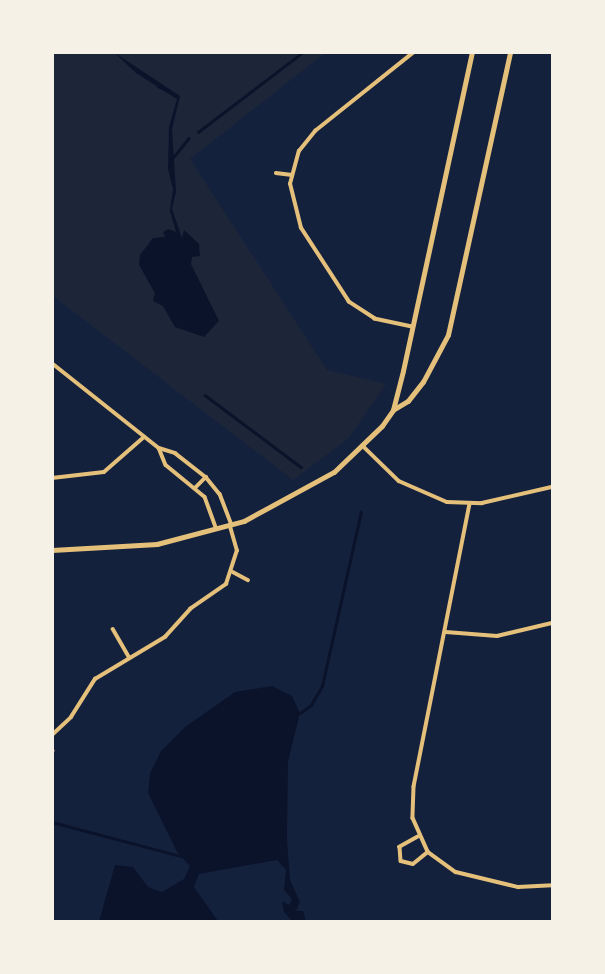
<!DOCTYPE html>
<style>
body{margin:0}
#map{position:relative;width:605px;height:974px;overflow:hidden;background:#14213d;font-family:Commissioner,sans-serif}
div>[style]{position:absolute}
[style*='--x']{left:calc(var(--x)*1px);top:calc(var(--y)*1px);width:calc(var(--w)*1px);rotate:calc(var(--a)*1deg)}
.green>*{inset:0;background:#1d2539}
.water>*{inset:0;background:#0b132b}
.stream>*{height:2.5px;margin:-1.25px;padding:0 1.25px;transform-origin:1.25px;border-radius:1.25px;background:#0b132b}
.minor>*{height:3.5px;margin:-1.75px;padding:0 1.75px;transform-origin:1.75px;border-radius:1.75px;background:#e5c07b}
.tertiary>*{height:4.5px;margin:-2.25px;padding:0 2.25px;transform-origin:2.25px;border-radius:2.25px;background:#e5c07b}
span{translate:-50% -50%;white-space:nowrap;text-align:center;line-height:1.15;-webkit-text-stroke:5px #f6f1e7;paint-order:stroke}
.frame{position:absolute;inset:0;border:54px solid #f6f1e7;pointer-events:none}
</style>
<div id="map">
<div class="green">
<i style="clip-path:polygon(52px 53px,325px 53px,190px 159px,327px 370px,386px 384px,348px 439px,293px 480px,53px 296px)"></i>
</div>
<div class="water">
<i style="clip-path:polygon(115px 53px,180px 96px,172px 129px,176px 192px,172px 209px,182px 238px,184px 230px,199px 244px,200px 256px,192px 257px,191px 264px,219px 321px,204px 337px,175px 327px,163px 306px,153px 301px,155px 293px,139px 265px,140px 255px,153px 238px,165px 237px,163px 232px,168px 229px,176px 232px,170px 211px,173px 189px,168px 169px,169px 127px,177px 99px,136px 73px)"></i>
<i style="clip-path:polygon(272px 686px,292px 696px,300px 713px,288px 762px,287px 839px,290px 880px,300px 902px,296px 911px,303px 911px,306px 921px,292px 921px,284px 912px,282px 901px,289px 905px,292px 899px,284px 890px,286px 870px,277px 860px,199px 874px,194px 887px,218px 921px,99px 921px,115px 865px,133px 867px,148px 887px,162px 892px,184px 879px,190px 866px,177px 852px,148px 793px,150px 773px,161px 751px,185px 727px,235px 692px)"></i>
</div>
<div class="stream">
<i style="--x:158;--y:86;--w:18;--a:27"></i>
<i style="--x:198;--y:132;--w:132;--a:-37.3"></i>
<i style="--x:171;--y:160;--w:28;--a:-51"></i>
<i style="--x:205;--y:395;--w:120;--a:36.9"></i>
<i style="--x:300;--y:713;--w:14;--a:-36"></i>
<i style="--x:311;--y:705;--w:22;--a:-60"></i>
<i style="--x:322;--y:686;--w:178;--a:-77.4"></i>
<i style="--x:52;--y:822;--w:133;--a:14.8"></i>
</div>
<div class="minor">
<i style="--x:276;--y:173;--w:16;--a:7"></i>
<i style="--x:412;--y:327;--w:38;--a:-168"></i>
<i style="--x:375;--y:319;--w:31;--a:-147"></i>
<i style="--x:349;--y:302;--w:88;--a:-123"></i>
<i style="--x:301;--y:228;--w:45;--a:-104"></i>
<i style="--x:290;--y:184;--w:34;--a:-75"></i>
<i style="--x:299;--y:151;--w:26;--a:-51"></i>
<i style="--x:315;--y:131;--w:127;--a:-38.6"></i>
<i style="--x:52;--y:363;--w:137;--a:38.5"></i>
<i style="--x:159;--y:448;--w:17;--a:17"></i>
<i style="--x:175;--y:453;--w:39;--a:38"></i>
<i style="--x:206;--y:477;--w:22;--a:51"></i>
<i style="--x:220;--y:494;--w:33;--a:69"></i>
<i style="--x:363;--y:446;--w:50;--a:44.2"></i>
<i style="--x:399;--y:481;--w:52;--a:23.6"></i>
<i style="--x:447;--y:502;--w:35;--a:2"></i>
<i style="--x:482;--y:503;--w:72;--a:-12.9"></i>
<i style="--x:159;--y:448;--w:18;--a:68"></i>
<i style="--x:166;--y:465;--w:50;--a:39.4"></i>
<i style="--x:205;--y:497;--w:33;--a:70"></i>
<i style="--x:52;--y:478;--w:52;--a:-6.6"></i>
<i style="--x:104;--y:472;--w:53;--a:-41.2"></i>
<i style="--x:196;--y:487;--w:14;--a:-45"></i>
<i style="--x:470;--y:504;--w:288;--a:101.2"></i>
<i style="--x:414;--y:787;--w:31;--a:92"></i>
<i style="--x:413;--y:818;--w:37;--a:66"></i>
<i style="--x:428;--y:852;--w:34;--a:36"></i>
<i style="--x:456;--y:872;--w:64;--a:13.6"></i>
<i style="--x:518;--y:887;--w:34;--a:-3"></i>
<i style="--x:233;--y:572;--w:17;--a:28"></i>
<i style="--x:113;--y:629;--w:32;--a:60"></i>
<i style="--x:446;--y:632;--w:51;--a:4.5"></i>
<i style="--x:497;--y:636;--w:57;--a:-13.3"></i>
<i style="--x:52;--y:735;--w:26;--a:-43"></i>
<i style="--x:71;--y:717;--w:45;--a:-57.7"></i>
<i style="--x:95;--y:679;--w:82;--a:-31"></i>
<i style="--x:165;--y:637;--w:38;--a:-48"></i>
<i style="--x:190;--y:609;--w:44;--a:-34.8"></i>
<i style="--x:226;--y:584;--w:35;--a:-72"></i>
<i style="--x:237;--y:551;--w:26;--a:-106"></i>
<i style="--x:52;--y:750;--w:1;--a:45"></i>
<i style="--x:418;--y:837;--w:21;--a:151"></i>
<i style="--x:400;--y:847;--w:14;--a:86"></i>
<i style="--x:401;--y:861;--w:12;--a:14"></i>
<i style="--x:413;--y:864;--w:19;--a:-39"></i>
</div>
<div class="tertiary">
<i style="--x:393;--y:410;--w:17;--a:-31"></i>
<i style="--x:408;--y:401;--w:24;--a:-52"></i>
<i style="--x:423;--y:382;--w:53;--a:-62"></i>
<i style="--x:448;--y:335;--w:290;--a:-77.6"></i>
<i style="--x:52;--y:550;--w:105;--a:-3.3"></i>
<i style="--x:157;--y:544;--w:90;--a:-14.8"></i>
<i style="--x:244;--y:521;--w:102;--a:-28.6"></i>
<i style="--x:334;--y:472;--w:66;--a:-43.8"></i>
<i style="--x:382;--y:426;--w:19;--a:-55"></i>
<i style="--x:393;--y:410;--w:40;--a:-75.6"></i>
<i style="--x:403;--y:371;--w:326;--a:-77.8"></i>
</div>
<div class="frame"></div>
</div>
